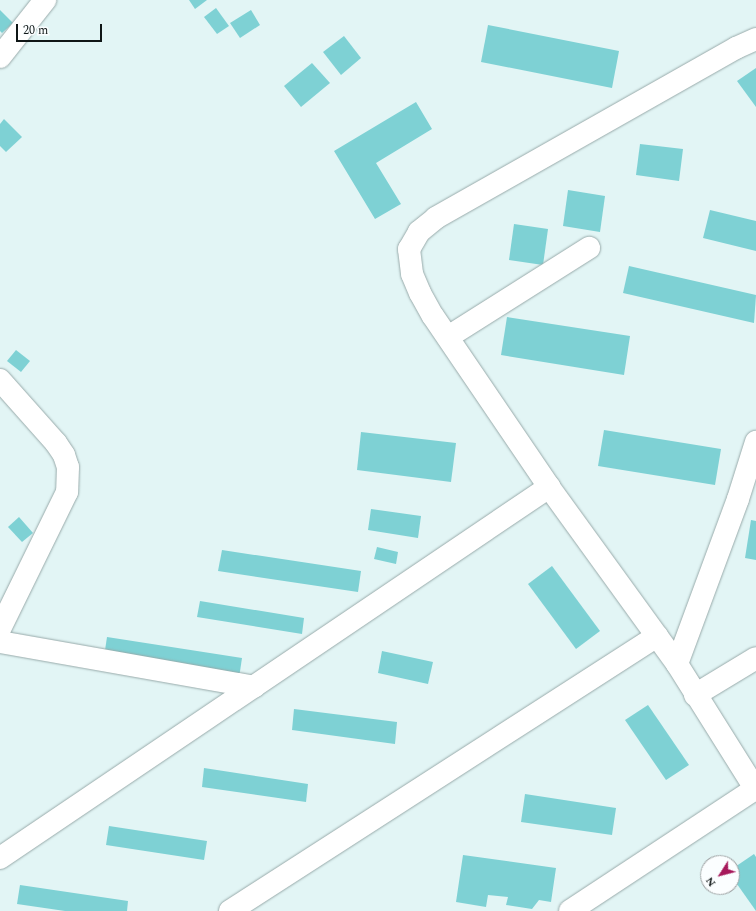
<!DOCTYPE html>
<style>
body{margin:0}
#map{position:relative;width:756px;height:911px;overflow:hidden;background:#e2f5f5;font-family:Spectral,serif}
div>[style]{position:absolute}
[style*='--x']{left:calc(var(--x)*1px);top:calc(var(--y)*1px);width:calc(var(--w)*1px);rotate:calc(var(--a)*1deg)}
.building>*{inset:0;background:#7ed1d4}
.roads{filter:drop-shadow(0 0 1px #98aaaa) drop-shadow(0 0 1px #98aaaa)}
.street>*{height:22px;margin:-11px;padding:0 11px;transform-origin:11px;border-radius:11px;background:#fff}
span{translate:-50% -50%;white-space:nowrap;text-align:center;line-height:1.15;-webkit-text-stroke:4px #fbfeff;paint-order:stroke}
.north{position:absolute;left:700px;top:855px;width:40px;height:40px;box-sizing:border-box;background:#fbfeff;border:1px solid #9da1a2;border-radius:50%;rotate:234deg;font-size:11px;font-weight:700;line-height:16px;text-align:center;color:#0f1616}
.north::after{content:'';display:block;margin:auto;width:14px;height:18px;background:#a6195b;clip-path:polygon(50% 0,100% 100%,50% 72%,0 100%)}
.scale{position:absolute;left:16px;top:24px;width:86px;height:18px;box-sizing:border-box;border:2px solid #0f1616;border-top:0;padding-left:5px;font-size:12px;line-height:14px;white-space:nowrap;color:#0f1616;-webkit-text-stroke:3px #fbfeff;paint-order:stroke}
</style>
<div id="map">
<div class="building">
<i style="clip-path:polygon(189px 0,207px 0,195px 9px)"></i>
<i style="clip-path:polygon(216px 8px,229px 26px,217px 34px,204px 17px)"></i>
<i style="clip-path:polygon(0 10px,13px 23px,2px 33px,0 31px)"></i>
<i style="clip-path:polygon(251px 10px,260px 25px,240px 38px,230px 23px)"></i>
<i style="clip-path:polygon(488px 25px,619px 51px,612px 88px,481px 62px)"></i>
<i style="clip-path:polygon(344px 36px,361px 58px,341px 75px,323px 52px)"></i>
<i style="clip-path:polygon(312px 63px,330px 83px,301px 107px,284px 86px)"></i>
<i style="clip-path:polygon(756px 68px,756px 107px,737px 81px)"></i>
<i style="clip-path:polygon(416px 102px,432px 129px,376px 163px,401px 204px,375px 219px,334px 151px)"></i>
<i style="clip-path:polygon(4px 119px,22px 137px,6px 152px,0 146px,0 124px)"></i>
<i style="clip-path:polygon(640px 144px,683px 149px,679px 181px,636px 175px)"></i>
<i style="clip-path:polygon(568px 190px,605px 196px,600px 232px,563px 226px)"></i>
<i style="clip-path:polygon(710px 210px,756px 221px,756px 251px,703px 238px)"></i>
<i style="clip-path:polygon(514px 224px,548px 229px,543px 265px,509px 260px)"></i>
<i style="clip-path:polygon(629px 266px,756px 295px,754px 323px,623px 293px)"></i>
<i style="clip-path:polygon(507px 317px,630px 336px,624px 375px,501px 355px)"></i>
<i style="clip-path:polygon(16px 350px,30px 361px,21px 372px,7px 361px)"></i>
<i style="clip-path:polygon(604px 430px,721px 449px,715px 485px,598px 466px)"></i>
<i style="clip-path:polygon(361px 432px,456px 443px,451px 482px,357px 470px)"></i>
<i style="clip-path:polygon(371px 509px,421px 516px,418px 538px,368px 530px)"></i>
<i style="clip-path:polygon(19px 517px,33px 533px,22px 542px,8px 527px)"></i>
<i style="clip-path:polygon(751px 520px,756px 521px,756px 560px,745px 558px)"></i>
<i style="clip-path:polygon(377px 547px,398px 552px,396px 564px,374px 559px)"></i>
<i style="clip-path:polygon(222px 550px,361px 571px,358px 592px,218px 571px)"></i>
<i style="clip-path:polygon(552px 566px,600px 631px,576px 649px,528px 584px)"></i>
<i style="clip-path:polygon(200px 601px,304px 618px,302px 634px,197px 617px)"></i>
<i style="clip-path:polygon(107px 637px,242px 658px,239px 678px,104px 657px)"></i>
<i style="clip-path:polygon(382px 651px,433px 662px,428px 684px,378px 673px)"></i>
<i style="clip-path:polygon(648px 705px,689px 765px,666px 780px,625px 720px)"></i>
<i style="clip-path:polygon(294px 709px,397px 722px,395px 744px,292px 730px)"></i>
<i style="clip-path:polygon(204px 768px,308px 784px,306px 802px,202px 787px)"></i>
<i style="clip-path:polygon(525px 794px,616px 808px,612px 835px,521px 822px)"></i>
<i style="clip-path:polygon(109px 826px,207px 841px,204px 860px,106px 845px)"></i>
<i style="clip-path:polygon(754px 854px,756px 857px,756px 911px,732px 877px,732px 869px)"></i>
<i style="clip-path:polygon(463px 855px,556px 868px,551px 902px,539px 900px,532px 909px,506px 905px,508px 897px,488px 895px,486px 907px,456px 902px)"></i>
<i style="clip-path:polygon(20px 885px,128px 901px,127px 911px,65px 911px,17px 904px)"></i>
</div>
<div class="roads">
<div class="street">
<i style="--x:756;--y:39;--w:22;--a:156"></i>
<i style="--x:736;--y:48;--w:345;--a:150.5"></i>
<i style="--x:436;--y:218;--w:22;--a:141"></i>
<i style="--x:419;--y:232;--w:20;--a:120"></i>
<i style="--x:409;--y:249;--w:25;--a:83"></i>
<i style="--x:412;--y:274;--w:21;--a:67"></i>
<i style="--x:420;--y:293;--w:26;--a:61"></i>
<i style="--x:433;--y:316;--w:207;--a:55.8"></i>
<i style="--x:549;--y:487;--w:218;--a:54.1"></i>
<i style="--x:677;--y:664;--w:149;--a:57.9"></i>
<i style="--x:0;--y:57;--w:73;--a:-51.7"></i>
<i style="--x:448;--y:337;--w:167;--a:-32.3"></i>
<i style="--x:0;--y:380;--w:84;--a:48.4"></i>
<i style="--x:56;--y:443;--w:14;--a:56"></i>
<i style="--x:64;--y:455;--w:13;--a:72"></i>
<i style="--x:68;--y:467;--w:25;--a:92"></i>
<i style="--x:67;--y:492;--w:153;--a:116.1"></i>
<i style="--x:0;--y:642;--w:258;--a:10"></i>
<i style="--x:677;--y:664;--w:176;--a:-69.7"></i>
<i style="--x:738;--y:499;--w:60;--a:-72.5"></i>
<i style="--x:695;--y:695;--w:71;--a:-31.2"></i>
<i style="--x:0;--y:858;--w:663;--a:-34.05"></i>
<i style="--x:230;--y:911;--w:508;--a:-32.78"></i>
<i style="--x:570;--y:911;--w:222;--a:-33.4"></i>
</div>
</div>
<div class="north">N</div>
<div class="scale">20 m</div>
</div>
